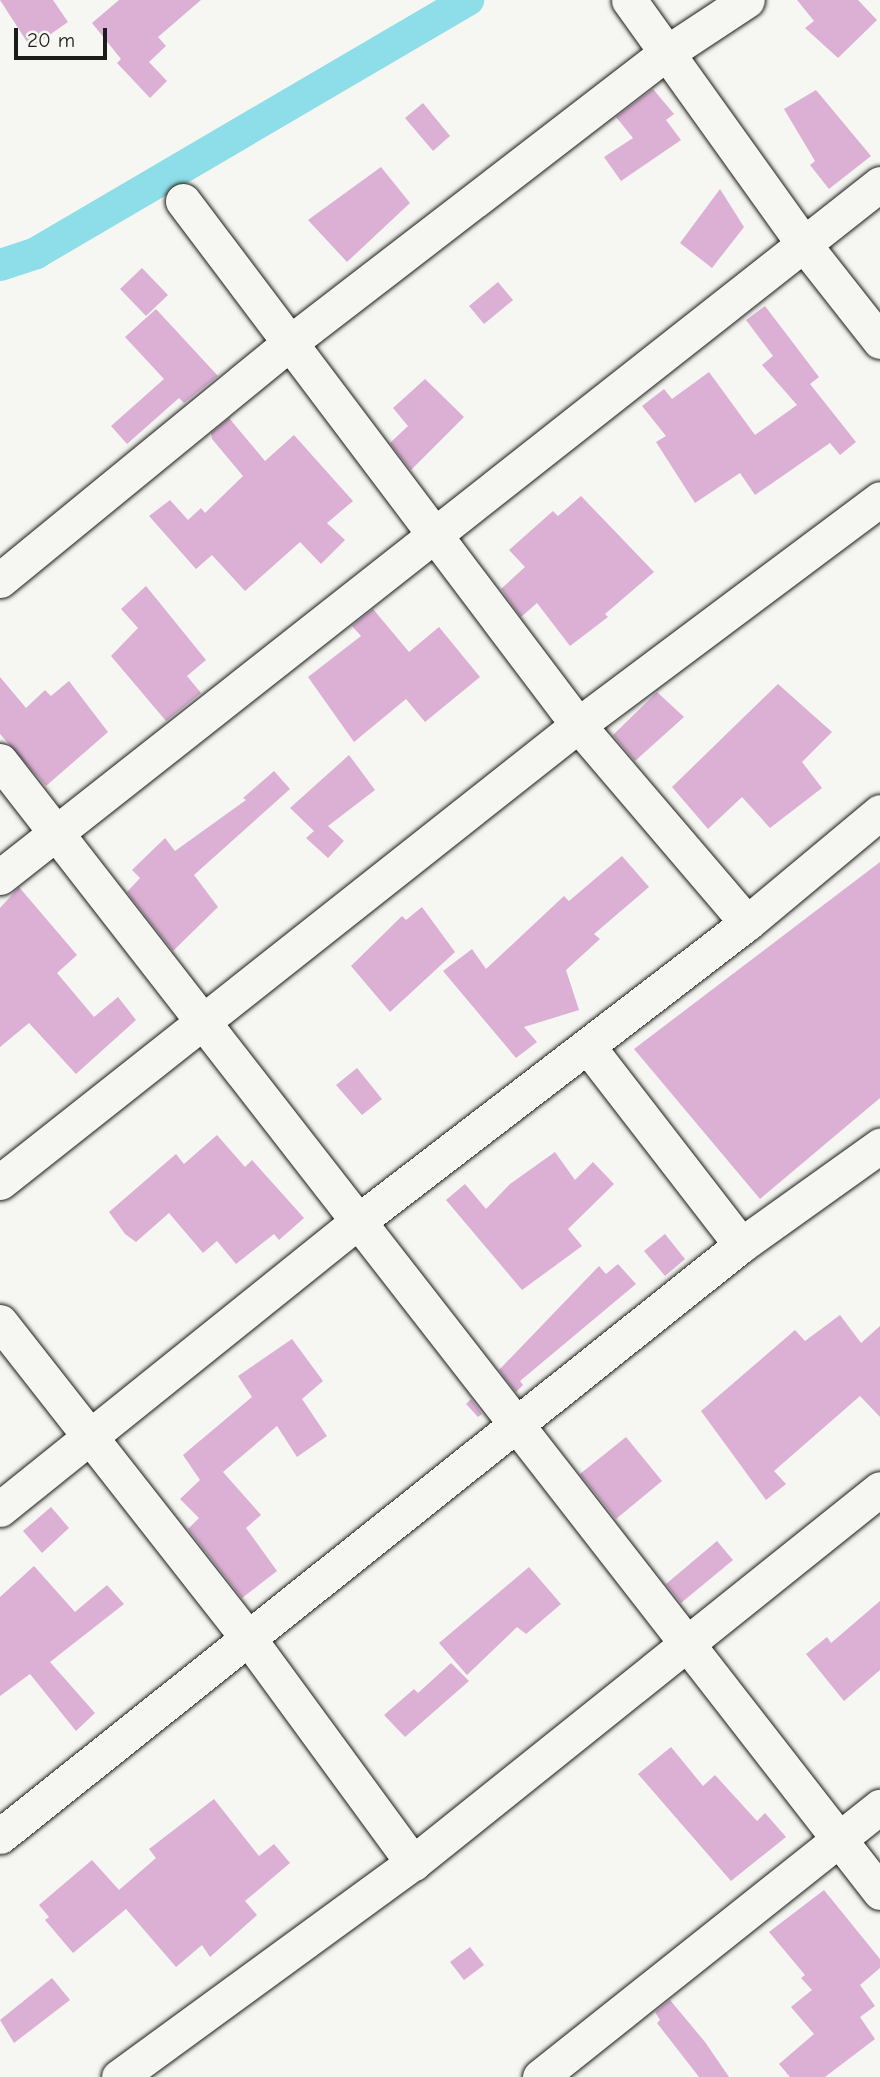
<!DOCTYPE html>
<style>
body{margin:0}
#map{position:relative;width:880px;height:2077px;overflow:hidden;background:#f6f6f2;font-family:"Comic Neue",sans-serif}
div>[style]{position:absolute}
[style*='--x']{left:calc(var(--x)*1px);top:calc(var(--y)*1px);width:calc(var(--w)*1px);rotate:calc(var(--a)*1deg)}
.canal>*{height:32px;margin:-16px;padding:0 16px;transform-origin:16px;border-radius:16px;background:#8ddee8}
.building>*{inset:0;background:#dcb0d4}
.roads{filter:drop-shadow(0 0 2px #1c1c1c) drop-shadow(0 0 2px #1c1c1c)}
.street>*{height:35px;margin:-17.5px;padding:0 17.5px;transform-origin:17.5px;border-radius:17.5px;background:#f6f6f2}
span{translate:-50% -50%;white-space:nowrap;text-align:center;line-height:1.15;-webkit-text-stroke:7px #f6f6f2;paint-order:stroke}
.scale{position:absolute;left:14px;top:28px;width:93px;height:32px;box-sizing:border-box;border:4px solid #1c1c1c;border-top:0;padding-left:9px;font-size:21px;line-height:24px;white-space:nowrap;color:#1c1c1c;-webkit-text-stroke:5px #f6f6f2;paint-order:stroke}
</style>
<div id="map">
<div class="canal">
<i style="--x:0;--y:265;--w:38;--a:-18"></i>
<i style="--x:36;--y:253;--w:501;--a:-30.36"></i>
</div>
<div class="building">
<i style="clip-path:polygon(0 0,53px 0,68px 22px,31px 48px)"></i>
<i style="clip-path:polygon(119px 0,201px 0,158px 37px,166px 46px,149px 62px,167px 81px,150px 98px,117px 63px,121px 59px,92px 23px)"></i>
<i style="clip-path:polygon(797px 0,858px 0,877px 20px,838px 58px,805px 28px,814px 21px)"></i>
<i style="clip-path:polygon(653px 89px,674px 114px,666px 120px,681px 140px,621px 181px,604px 157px,633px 138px,616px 117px)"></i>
<i style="clip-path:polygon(816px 90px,871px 156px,829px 189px,810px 165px,815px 161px,784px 109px)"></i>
<i style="clip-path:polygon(423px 103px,450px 136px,433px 151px,405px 118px)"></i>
<i style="clip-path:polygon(381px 167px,410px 203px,347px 262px,308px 220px)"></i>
<i style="clip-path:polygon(720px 189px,744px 227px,712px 268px,680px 243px)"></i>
<i style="clip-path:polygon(142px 268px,168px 295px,146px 316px,120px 289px)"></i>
<i style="clip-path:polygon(498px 282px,513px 300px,484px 324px,469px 306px)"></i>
<i style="clip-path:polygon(765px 306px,819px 377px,810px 384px,856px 442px,840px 455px,830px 443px,755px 495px,740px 473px,695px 503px,656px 442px,666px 436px,642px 406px,664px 389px,672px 399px,709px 372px,755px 435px,797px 405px,762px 365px,773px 356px,746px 320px)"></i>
<i style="clip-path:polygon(156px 309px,218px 376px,184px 403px,179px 398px,127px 444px,111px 426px,164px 379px,125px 337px)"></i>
<i style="clip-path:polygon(425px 379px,464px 417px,411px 470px,390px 443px,408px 426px,393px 408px)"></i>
<i style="clip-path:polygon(229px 418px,265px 461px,294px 435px,353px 501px,327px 523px,345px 540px,321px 564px,300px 542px,245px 591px,212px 555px,196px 569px,149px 516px,170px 500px,188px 520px,201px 508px,205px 513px,243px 476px,212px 439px,211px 433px)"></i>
<i style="clip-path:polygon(581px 496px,654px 572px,605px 614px,608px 617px,570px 646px,537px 603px,521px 617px,501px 589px,525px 567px,509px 550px,553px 511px,558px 516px)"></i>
<i style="clip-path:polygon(146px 586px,206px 660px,187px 676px,201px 693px,166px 721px,111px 656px,138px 628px,121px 609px)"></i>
<i style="clip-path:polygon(373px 609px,409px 652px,439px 627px,480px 677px,425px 722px,406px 699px,354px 742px,308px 677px,361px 636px,352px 626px)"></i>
<i style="clip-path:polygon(0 677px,26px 708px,45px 690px,51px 696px,69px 681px,108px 732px,46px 786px,0 734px)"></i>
<i style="clip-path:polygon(778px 684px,832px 732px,802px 762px,822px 788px,770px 828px,742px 797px,708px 829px,672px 787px)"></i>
<i style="clip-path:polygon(657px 692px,684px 717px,635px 761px,613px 735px)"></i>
<i style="clip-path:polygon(349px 755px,375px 790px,328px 826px,344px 841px,328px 858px,306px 838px,314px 831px,290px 808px)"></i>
<i style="clip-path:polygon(274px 771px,290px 789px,194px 875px,218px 907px,173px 951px,127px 892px,140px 878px,132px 870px,165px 838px,175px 851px,246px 800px,243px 798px)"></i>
<i style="clip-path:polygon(622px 856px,649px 887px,594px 934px,600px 939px,566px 970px,579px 1010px,524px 1027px,537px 1042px,516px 1058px,443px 971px,472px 949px,486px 969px,564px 896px,569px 901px)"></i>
<i style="clip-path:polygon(880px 862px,880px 1098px,760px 1199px,634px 1049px)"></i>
<i style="clip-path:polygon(19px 887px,77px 955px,57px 973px,94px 1017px,118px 997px,136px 1020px,76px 1074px,29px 1023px,0 1047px,0 908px)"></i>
<i style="clip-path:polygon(422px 907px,455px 952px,390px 1012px,351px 966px,402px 916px,406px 920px)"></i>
<i style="clip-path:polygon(357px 1068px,382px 1099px,362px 1115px,336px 1085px)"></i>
<i style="clip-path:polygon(217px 1135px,245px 1167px,252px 1160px,304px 1218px,279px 1240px,274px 1234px,236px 1264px,217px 1241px,203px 1253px,169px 1213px,136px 1242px,125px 1234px,109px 1212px,176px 1154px,184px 1164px)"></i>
<i style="clip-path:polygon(555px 1152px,575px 1180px,593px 1162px,614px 1184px,568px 1229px,582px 1246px,522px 1290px,446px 1200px,465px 1184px,486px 1209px,510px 1184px)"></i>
<i style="clip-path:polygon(665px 1234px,685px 1259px,665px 1276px,644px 1251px)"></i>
<i style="clip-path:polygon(618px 1264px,636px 1284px,520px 1381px,523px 1385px,516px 1392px,499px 1370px,599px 1266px,606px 1274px)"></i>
<i style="clip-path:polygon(840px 1315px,861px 1343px,880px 1326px,880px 1417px,860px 1396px,774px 1471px,786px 1484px,766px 1500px,701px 1411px,795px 1330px,805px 1341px)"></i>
<i style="clip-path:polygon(292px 1339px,323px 1381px,302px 1399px,327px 1436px,297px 1457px,277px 1426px,223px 1472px,261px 1515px,246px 1528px,277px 1571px,242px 1598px,188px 1529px,199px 1518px,180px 1499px,200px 1480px,183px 1455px,252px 1397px,238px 1376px)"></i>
<i style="clip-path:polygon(471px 1399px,482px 1414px,478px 1417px,466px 1404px)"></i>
<i style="clip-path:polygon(626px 1437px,662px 1481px,616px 1519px,580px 1474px)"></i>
<i style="clip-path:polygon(51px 1507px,69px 1528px,42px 1553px,23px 1531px)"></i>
<i style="clip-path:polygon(717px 1541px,733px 1560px,681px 1603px,666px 1584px)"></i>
<i style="clip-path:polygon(34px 1566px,75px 1612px,107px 1585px,124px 1604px,50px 1662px,95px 1713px,76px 1731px,30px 1674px,0 1696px,0 1597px)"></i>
<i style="clip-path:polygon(529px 1567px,561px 1604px,526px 1634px,517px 1627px,467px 1675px,439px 1643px)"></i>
<i style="clip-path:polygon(880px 1601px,880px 1670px,844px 1701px,806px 1654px,827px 1637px,831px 1643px)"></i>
<i style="clip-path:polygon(451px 1663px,469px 1681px,405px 1737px,384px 1715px,414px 1689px,418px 1693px)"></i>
<i style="clip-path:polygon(671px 1747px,703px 1786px,715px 1775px,757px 1821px,765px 1813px,786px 1837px,731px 1881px,638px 1774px)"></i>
<i style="clip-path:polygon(214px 1799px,259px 1856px,274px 1844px,290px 1863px,245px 1901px,257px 1915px,210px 1957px,202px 1945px,176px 1967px,126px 1909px,73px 1953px,45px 1920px,49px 1917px,39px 1905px,92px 1860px,119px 1890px,156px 1858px,149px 1849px)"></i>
<i style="clip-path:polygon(824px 1890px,880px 1959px,880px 1968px,860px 1985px,875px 2006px,860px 2017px,875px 2039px,825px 2077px,790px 2077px,779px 2064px,814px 2034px,791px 2007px,812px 1990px,801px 1978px,805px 1975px,769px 1932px)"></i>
<i style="clip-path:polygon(470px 1947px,484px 1965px,464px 1980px,450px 1962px)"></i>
<i style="clip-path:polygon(52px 1978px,70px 2000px,14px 2043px,0 2020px)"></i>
<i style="clip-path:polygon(670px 2000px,705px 2042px,729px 2077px,699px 2077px,657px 2023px,660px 2020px,655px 2012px)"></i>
</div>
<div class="roads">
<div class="street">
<i style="--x:629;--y:0;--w:297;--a:54.4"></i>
<i style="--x:802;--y:242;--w:126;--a:51.8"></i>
<i style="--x:183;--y:201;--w:656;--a:52.99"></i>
<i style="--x:578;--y:725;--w:260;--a:49.5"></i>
<i style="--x:0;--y:580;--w:377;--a:-39.3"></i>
<i style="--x:292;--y:341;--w:471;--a:-37.6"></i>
<i style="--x:665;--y:54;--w:98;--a:-33.4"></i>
<i style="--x:0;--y:761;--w:1433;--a:52.11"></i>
<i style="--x:0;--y:877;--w:1120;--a:-38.22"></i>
<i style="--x:589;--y:1048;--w:249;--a:52.3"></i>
<i style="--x:0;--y:1182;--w:737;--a:-38.33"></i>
<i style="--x:578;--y:725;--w:377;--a:-36.8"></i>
<i style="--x:0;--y:1322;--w:403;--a:51.9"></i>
<i style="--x:249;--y:1639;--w:278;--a:53.8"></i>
<i style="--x:0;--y:1509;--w:462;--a:-38.8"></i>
<i style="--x:360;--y:1220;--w:488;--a:-37.5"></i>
<i style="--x:747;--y:923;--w:173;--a:-39.8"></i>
<i style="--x:0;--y:1836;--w:948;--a:-38.57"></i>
<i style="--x:741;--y:1245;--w:171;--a:-35.5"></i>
<i style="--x:119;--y:2077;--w:364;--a:-36.1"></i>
<i style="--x:413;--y:1863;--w:598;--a:-38.69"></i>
<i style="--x:540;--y:2077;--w:434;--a:-38.5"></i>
</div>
</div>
<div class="scale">20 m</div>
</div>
